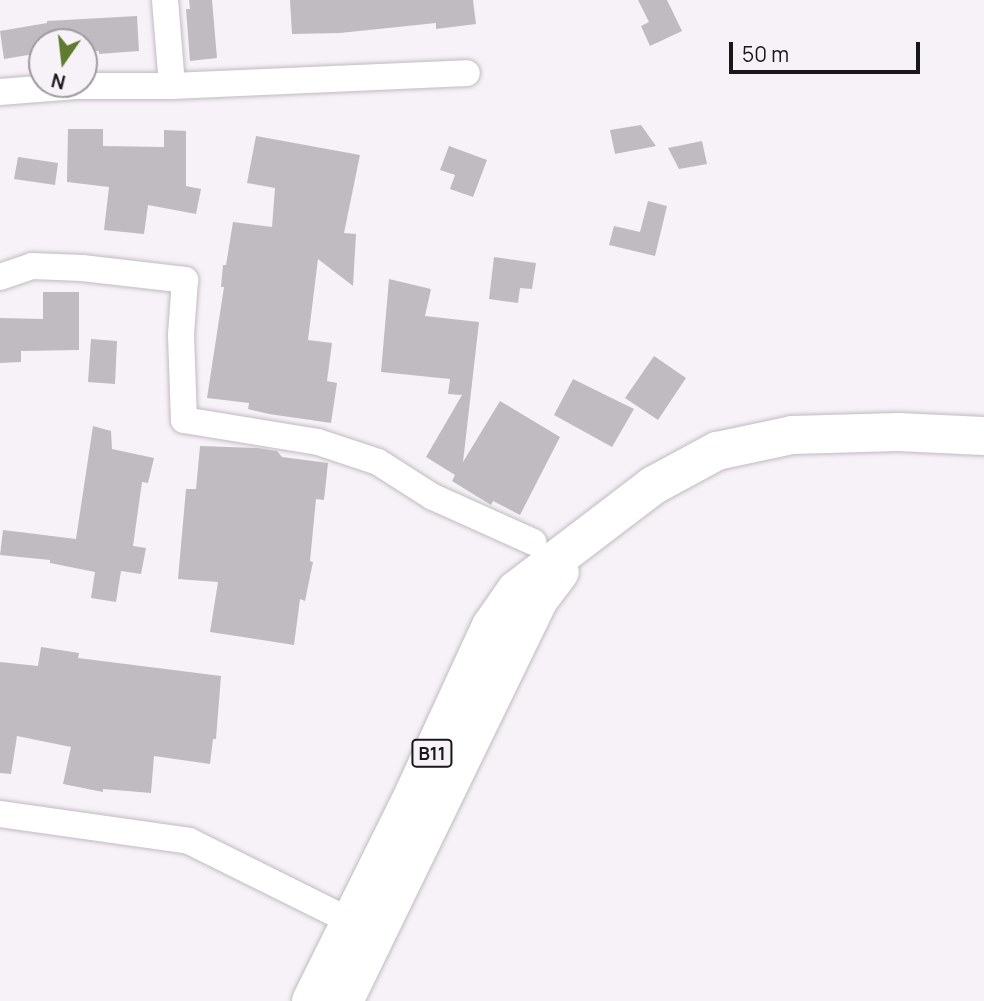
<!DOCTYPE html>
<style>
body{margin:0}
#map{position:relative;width:984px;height:1001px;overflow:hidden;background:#f7f2f8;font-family:Manrope,sans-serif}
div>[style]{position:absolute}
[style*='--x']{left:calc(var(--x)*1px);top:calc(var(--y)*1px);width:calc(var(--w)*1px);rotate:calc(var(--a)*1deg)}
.building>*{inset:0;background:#c0bbc1}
.roads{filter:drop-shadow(0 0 2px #c0bbc1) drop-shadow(0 0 2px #c0bbc1)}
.minor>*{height:26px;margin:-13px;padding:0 13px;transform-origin:13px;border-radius:13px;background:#fff}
.trunk>*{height:38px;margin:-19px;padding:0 19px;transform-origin:19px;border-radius:19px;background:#fff}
span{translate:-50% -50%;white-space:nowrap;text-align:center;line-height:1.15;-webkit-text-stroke:5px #f7f2f8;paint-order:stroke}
.shield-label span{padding:2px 5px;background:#f7f2f8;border:2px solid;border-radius:5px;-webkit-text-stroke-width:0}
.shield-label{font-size:18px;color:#181719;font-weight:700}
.north{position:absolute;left:28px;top:28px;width:70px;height:70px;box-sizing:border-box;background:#f7f2f8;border:2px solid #9e9a9f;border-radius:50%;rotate:194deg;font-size:19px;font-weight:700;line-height:28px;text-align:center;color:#181719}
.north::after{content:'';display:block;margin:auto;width:24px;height:32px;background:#5e7b30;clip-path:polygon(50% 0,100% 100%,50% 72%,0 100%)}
.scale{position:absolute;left:729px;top:42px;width:191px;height:32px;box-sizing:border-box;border:4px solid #181719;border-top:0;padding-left:9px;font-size:21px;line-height:24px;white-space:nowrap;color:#181719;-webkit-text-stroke:5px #f7f2f8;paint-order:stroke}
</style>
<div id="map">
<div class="building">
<i style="clip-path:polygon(189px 0,212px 0,217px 58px,190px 61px,186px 9px,190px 9px)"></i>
<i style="clip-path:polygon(290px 0,473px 0,476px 24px,436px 29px,436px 23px,340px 33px,292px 34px)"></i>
<i style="clip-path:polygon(638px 0,667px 0,682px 31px,650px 46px,641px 26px,649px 22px)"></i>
<i style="clip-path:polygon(137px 16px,139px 51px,99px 54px,99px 51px,84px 52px,84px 42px,38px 42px,40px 53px,4px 59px,0 31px,47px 23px,47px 21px)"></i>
<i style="clip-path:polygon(641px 125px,656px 146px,615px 154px,610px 130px)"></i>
<i style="clip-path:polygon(68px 129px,103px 129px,103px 146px,164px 147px,164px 130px,186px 131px,186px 186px,201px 189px,196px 214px,148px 205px,144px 234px,104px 230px,109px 187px,67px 182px)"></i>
<i style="clip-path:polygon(256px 136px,360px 155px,344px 233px,356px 234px,353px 286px,318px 259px,308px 340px,332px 343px,327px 381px,337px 383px,331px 423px,269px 414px,248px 409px,249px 403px,207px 398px,224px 287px,221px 287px,223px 265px,226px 265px,233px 222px,272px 227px,275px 188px,247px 183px)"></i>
<i style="clip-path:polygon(702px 141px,707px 164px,679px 169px,668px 148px)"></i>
<i style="clip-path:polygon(449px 146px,487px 160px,473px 197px,450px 189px,455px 175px,440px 170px)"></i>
<i style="clip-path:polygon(18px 157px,58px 163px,55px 185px,14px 179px)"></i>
<i style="clip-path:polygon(648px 201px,667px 206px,655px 256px,609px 245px,614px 226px,640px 232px)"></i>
<i style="clip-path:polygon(494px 257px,536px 263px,532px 289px,520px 288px,518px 303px,489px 299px)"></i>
<i style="clip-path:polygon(389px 279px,431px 289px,425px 316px,479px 322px,463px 462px,500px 401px,560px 437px,520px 515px,493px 501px,491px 505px,452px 481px,455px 475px,426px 457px,462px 395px,448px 394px,450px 379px,381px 372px)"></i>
<i style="clip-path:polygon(43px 292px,79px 292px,79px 350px,21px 351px,21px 362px,0 363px,0 318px,43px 319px)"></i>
<i style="clip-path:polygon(91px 339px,117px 341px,115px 384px,88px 382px)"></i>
<i style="clip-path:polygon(654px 356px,686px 378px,658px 420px,625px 398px)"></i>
<i style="clip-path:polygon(573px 379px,634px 409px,612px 447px,554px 415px)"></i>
<i style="clip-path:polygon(93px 426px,111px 431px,112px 449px,154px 458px,148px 483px,142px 482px,133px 546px,146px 548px,141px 574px,121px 571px,116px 602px,91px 598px,95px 572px,50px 563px,50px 560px,0 555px,3px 530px,76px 539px)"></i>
<i style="clip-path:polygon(200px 446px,258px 448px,277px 451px,282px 457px,328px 463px,324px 500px,316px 499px,310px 561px,313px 562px,305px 601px,300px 599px,294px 645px,210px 632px,218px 582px,178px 579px,186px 489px,196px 489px)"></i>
<i style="clip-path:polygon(41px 647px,79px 653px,78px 658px,221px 676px,216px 739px,213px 739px,210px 764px,154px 756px,151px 793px,103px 789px,103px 792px,63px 784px,71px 747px,17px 736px,11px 774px,0 773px,0 662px,38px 666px)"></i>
</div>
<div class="roads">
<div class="minor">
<i style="--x:165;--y:0;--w:86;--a:85.3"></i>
<i style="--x:0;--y:92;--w:76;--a:-4.5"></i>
<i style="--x:76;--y:86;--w:96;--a:0"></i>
<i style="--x:172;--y:86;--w:295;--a:-2.5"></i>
<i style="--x:0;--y:277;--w:34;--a:-19"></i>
<i style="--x:32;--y:266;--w:50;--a:2.3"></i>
<i style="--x:82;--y:268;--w:104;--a:6.6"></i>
<i style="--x:185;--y:280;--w:55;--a:94.2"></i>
<i style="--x:181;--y:335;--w:85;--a:88"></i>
<i style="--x:184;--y:420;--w:136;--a:9.3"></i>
<i style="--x:318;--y:442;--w:63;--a:18.4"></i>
<i style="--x:378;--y:462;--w:65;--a:32.5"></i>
<i style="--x:433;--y:497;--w:110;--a:24.2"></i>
<i style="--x:0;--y:814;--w:191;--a:8.1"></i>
<i style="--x:189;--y:841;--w:180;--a:26.4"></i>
</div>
<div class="trunk">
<i style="--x:311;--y:1001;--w:220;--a:-63.6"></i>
<i style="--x:409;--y:804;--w:196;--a:-65.3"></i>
<i style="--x:491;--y:626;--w:44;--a:-55.2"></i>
<i style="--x:516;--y:590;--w:173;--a:-37.3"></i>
<i style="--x:654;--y:485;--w:72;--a:-28.4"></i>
<i style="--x:717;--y:451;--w:77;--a:-12"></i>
<i style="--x:792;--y:435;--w:106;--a:-1.6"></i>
<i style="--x:898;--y:432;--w:86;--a:2.7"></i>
<i style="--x:344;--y:1001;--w:445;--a:-64.1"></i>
<i style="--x:538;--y:601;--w:36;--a:-53"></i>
</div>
</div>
<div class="shield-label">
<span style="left:432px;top:753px">B11</span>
</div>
<div class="north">N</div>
<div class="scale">50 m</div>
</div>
